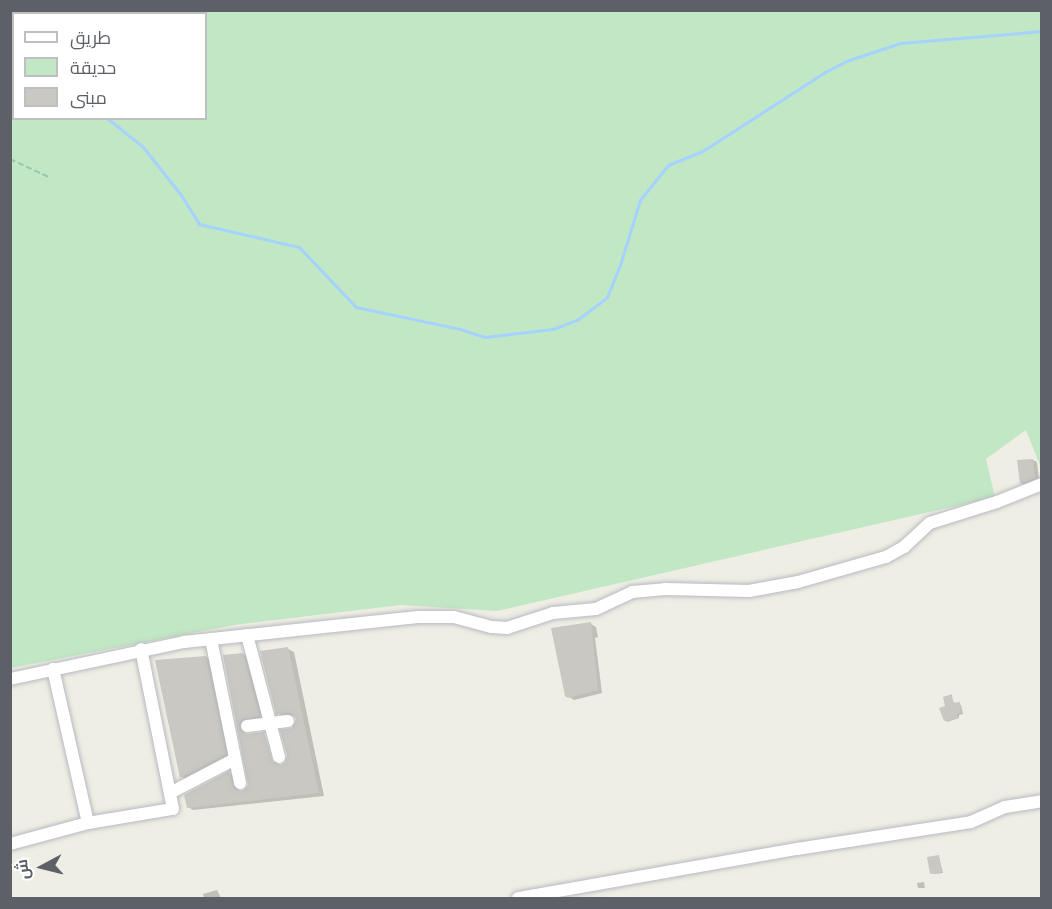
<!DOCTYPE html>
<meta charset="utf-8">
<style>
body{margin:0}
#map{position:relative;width:1052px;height:909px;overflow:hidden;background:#efeee5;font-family:Overpass,Cairo,sans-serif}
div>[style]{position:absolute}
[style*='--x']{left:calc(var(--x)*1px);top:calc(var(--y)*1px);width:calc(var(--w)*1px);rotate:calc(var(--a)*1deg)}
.green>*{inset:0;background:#c2e7c4}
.shadow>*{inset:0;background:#0003}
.stream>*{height:3px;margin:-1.5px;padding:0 1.5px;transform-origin:1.5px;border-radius:1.5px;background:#a5d2ff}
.building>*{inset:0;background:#cac8c2}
.path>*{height:1.5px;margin-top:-0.75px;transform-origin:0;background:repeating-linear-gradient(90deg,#9ac8ab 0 6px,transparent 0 9px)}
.roads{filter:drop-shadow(0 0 2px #b7babf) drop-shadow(0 0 2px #b7babf)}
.minor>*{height:12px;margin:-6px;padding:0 6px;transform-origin:6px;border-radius:6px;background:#fff}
span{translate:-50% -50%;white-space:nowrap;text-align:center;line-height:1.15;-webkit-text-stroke:4.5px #fff;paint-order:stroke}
.frame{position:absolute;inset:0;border:12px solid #5d6066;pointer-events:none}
.legend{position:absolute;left:12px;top:12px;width:195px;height:108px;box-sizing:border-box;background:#fff;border:2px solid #bebfc2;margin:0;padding:8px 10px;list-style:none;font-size:18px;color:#5d6066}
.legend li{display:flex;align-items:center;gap:12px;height:30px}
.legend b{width:30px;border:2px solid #bebfc2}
.north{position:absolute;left:12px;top:837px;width:60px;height:60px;-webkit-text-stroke:4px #fff;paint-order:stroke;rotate:263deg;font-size:16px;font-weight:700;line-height:24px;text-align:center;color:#5d6066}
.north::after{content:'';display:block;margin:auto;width:21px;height:27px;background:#5d6066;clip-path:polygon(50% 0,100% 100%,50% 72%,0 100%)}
</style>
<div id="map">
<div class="green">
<i style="clip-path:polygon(evenodd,11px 11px,1041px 11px,1041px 468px,1026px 430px,986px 459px,995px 497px,497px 611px,401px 605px,234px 625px,11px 668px,11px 11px,14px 14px,206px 14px,206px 118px,14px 118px,14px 14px)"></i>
</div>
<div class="shadow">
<i style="clip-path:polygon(1033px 460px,1037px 462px,1039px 480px,1025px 485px,1021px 483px)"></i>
<i style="clip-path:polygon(591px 624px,596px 627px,598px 637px,595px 638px,602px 693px,574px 700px,566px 695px)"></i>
<i style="clip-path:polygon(288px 649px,294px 652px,324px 796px,193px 810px,188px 807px,229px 773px,234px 776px,239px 792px,243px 793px,250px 786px,224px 656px,243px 654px,248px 657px,264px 719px,244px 727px,245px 735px,266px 735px,263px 735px,273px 770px,276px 769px,266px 735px,278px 766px,286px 763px,298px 719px,295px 716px,283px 716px,278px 713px)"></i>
<i style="clip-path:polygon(206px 657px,211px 660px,231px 757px,187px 780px,182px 777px,157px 662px)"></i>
<i style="clip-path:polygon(951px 696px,955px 705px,961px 705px,963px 714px,959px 715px,959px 718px,947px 722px,945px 720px,947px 707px)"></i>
<i style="clip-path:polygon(939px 857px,943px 873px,934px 874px,932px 873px)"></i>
<i style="clip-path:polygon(924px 882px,925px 888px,918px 888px,917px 883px)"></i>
<i style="clip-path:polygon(217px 890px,221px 898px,204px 898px,203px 894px)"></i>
</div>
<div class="stream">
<i style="--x:10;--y:67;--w:4;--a:14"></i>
<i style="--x:107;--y:118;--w:46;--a:38.9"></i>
<i style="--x:143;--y:147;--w:61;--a:51.6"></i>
<i style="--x:181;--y:195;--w:34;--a:58"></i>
<i style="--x:199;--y:224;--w:103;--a:13"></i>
<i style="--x:299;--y:247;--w:83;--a:46.5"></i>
<i style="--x:356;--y:307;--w:106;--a:11.9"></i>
<i style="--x:460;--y:329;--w:26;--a:18"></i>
<i style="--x:485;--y:337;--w:68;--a:-6.7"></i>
<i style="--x:553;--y:329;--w:26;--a:-21"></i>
<i style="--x:577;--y:320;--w:38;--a:-37"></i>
<i style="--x:607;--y:297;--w:38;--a:-68"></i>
<i style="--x:621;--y:262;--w:65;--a:-73"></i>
<i style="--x:640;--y:200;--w:45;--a:-51.3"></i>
<i style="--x:668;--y:165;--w:35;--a:-22"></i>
<i style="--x:701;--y:152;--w:148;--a:-32.8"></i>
<i style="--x:825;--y:72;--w:27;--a:-27"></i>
<i style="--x:849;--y:60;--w:54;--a:-18.4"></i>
<i style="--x:900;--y:43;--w:143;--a:-4.8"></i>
</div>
<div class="building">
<i style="clip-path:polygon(1033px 459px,1035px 478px,1020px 484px,1017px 460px)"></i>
<i style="clip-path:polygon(591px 622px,598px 690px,568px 698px,565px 696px,551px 628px)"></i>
<i style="clip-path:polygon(288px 647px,319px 793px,187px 808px,184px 795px,229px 771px,234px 789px,242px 791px,248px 785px,223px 655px,243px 653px,260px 716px,243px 719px,239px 723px,240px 730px,247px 734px,264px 732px,273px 762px,281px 765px,285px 762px,287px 755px,280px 730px,292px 728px,296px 719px,291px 713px,276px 714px,260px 651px)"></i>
<i style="clip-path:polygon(206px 656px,226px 754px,180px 778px,155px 660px)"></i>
<i style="clip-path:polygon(952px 694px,953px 703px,960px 702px,961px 713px,957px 714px,958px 718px,944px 721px,939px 708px,945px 706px,943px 697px)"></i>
<i style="clip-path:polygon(939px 855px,942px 872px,930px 874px,927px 857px)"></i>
</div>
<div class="path">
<i style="--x:10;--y:159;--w:45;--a:24.9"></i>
</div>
<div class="roads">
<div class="minor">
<i style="--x:247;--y:635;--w:126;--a:75.3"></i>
<i style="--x:211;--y:639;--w:147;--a:78.6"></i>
<i style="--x:10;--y:679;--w:178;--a:-12"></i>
<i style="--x:184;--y:642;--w:235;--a:-6.1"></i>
<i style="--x:418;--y:617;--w:36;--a:0"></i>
<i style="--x:454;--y:617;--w:39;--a:15"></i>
<i style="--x:492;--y:627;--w:15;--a:4"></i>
<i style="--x:507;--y:628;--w:48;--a:-18.1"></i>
<i style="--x:553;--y:613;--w:43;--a:-5.3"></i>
<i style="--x:596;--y:609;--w:40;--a:-25"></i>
<i style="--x:632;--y:592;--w:33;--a:-5"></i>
<i style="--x:665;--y:589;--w:84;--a:1.4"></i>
<i style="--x:749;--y:591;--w:50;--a:-10.4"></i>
<i style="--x:798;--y:582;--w:91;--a:-15.9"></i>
<i style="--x:886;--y:557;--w:21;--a:-29"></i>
<i style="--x:904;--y:547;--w:35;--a:-43"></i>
<i style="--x:930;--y:523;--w:70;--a:-17.4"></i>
<i style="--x:997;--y:502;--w:48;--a:-21.8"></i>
<i style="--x:247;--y:726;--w:41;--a:-7"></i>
<i style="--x:170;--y:793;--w:73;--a:-27.6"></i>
<i style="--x:88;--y:823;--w:86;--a:-9.4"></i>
<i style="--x:173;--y:809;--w:163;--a:-101.3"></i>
<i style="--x:10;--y:844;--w:81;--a:-15.1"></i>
<i style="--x:88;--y:823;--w:158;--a:-102.8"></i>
<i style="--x:518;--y:898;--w:283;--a:-10"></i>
<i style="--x:797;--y:849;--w:176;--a:-8.8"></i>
<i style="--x:971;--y:822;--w:37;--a:-24"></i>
<i style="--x:1005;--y:807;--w:37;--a:-9"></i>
</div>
</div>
<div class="frame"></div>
<ul class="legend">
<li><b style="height:8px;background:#fff"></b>طريق</li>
<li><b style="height:16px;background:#c2e7c4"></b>حديقة</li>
<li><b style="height:16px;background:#cac8c2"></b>مبنى</li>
</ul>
<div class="north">ش</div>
</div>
